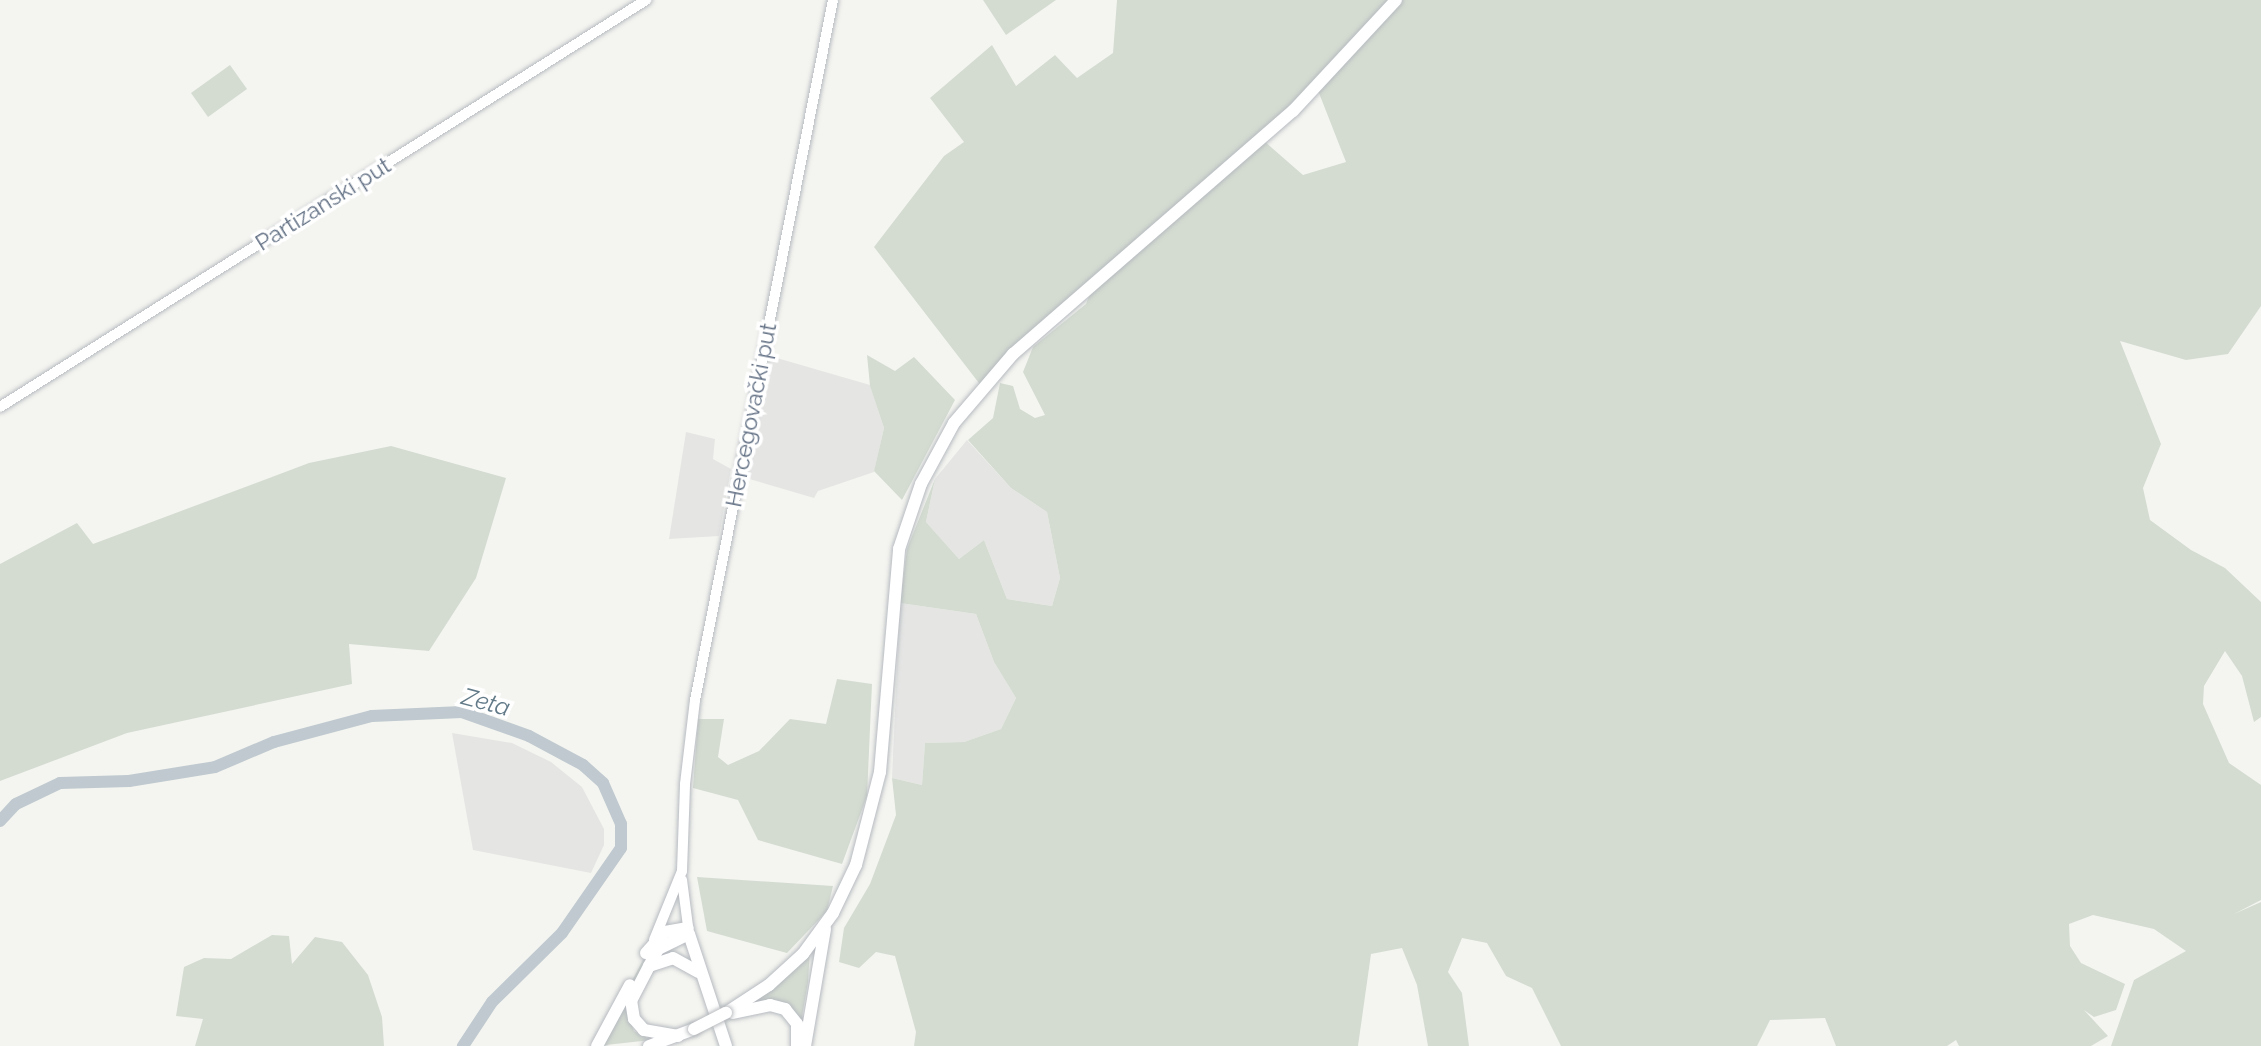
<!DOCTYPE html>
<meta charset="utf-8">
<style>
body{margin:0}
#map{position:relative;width:2261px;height:1046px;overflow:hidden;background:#f4f5f0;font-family:Raleway,sans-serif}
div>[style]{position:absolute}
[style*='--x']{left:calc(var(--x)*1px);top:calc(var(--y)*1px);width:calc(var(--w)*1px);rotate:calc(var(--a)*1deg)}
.built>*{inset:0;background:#e5e6e4}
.green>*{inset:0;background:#d4dcd1}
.river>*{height:12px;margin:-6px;padding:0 6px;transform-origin:6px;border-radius:6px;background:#bfc9cf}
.roads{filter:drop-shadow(0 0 2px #b6bac0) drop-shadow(0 0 2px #b6bac0)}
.secondary>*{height:10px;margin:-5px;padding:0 5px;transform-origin:5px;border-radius:5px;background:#fff}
.primary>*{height:12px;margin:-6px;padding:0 6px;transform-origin:6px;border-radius:6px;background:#fff}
.bridges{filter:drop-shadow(0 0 2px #b7babe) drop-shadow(0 0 2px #b7babe)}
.primary-bridge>*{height:12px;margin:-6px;padding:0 6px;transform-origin:6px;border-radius:6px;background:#fff}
span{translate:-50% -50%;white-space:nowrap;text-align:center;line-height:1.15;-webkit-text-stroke:7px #fff;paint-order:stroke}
.street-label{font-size:23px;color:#627084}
.water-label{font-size:24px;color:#627a88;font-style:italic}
</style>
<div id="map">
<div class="built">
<i style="clip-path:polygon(770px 356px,870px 385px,884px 428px,874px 472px,818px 491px,814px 498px,746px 478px)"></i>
<i style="clip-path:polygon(686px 432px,715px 439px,713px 459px,731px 469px,719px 536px,669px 539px)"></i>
<i style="clip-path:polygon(967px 440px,1011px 488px,1047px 512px,1060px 578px,1052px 606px,1007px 599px,984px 540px,959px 559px,926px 522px,935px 479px)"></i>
<i style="clip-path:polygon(900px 603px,976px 614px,994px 662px,1016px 698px,1001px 729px,964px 742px,925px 743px,922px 785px,892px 778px)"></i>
<i style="clip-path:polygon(452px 733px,512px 743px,551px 762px,582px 787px,604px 829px,604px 845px,591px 873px,473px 850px)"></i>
</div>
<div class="green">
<i style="clip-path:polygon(983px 0,1056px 0,1006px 35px)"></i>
<i style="clip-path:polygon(evenodd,1117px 0,2261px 0,2261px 306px,2228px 354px,2186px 360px,2120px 341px,2161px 444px,2143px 488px,2150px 520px,2191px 550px,2225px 568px,2261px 602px,2261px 717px,2254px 722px,2242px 676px,2225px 651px,2204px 686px,2203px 704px,2229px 763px,2261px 785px,2261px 900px,2234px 914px,2261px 902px,2261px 1046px,2111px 1046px,2134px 980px,2186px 951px,2154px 929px,2093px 915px,2069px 924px,2070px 946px,2081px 963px,2125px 984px,2116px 1010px,2094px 1017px,2084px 1010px,2108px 1036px,2091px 1046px,1959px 1046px,1956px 1040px,1947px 1046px,1836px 1046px,1825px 1018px,1770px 1020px,1757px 1046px,1561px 1046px,1532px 988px,1506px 976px,1487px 943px,1462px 938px,1448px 972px,1462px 993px,1469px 1046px,1428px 1046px,1417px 985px,1402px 948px,1371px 954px,1358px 1046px,914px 1046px,916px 1032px,895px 956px,876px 952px,859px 968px,839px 962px,844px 928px,870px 884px,896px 815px,892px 778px,922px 785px,925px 743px,964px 742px,1001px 729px,1016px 698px,994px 662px,976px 614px,900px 603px,907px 549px,935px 479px,926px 522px,959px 559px,984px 540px,1007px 599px,1052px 606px,1060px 578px,1047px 512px,1011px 488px,968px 440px,993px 418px,1000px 383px,1013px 386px,1020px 409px,1035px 418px,1045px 415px,1023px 372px,1033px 347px,1086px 304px,1093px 286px,982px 387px,874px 247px,944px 156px,964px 142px,930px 98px,992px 45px,1016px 86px,1055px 55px,1077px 78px,1113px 53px,1117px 0,1317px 88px,1346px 162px,1303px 175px,1263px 140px,1317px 88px)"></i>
<i style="clip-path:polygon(230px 65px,247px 89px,208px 117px,191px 93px)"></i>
<i style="clip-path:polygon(867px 355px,895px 371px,914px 357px,955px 400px,902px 500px,874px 471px,884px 428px,870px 386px)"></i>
<i style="clip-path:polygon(391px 446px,506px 478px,476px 578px,429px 651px,349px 644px,352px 684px,127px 733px,0 781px,0 564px,77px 523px,93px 544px,309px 463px)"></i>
<i style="clip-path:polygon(837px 679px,872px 684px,867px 796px,842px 864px,758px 840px,738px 800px,693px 788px,698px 719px,724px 719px,718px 757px,728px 765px,759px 751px,790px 719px,826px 724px)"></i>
<i style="clip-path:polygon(697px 877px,833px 886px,827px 911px,787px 953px,707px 931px)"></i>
<i style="clip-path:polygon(272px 935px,289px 936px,292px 964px,315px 937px,342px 942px,368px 975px,382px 1017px,384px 1046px,195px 1046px,203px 1019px,176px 1016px,184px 967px,204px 958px,231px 959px)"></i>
<i style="clip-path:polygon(650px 947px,625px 1007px,634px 1031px,651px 1040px,597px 1046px)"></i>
<i style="clip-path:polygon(810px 949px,808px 982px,797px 1046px,791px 1013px,745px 1008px)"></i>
</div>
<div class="river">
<i style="--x:0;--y:821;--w:23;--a:-47"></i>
<i style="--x:16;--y:804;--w:49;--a:-25.5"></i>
<i style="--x:60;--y:783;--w:69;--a:-1.7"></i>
<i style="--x:129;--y:781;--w:87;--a:-9.2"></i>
<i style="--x:215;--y:767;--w:64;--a:-23"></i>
<i style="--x:274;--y:742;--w:101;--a:-14.9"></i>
<i style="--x:372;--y:716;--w:90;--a:-2.5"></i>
<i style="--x:462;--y:712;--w:71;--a:19.7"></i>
<i style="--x:529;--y:736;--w:61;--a:28.2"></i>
<i style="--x:583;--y:765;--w:27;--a:42"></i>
<i style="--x:603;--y:783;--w:45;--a:66.3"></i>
<i style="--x:621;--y:824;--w:24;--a:90"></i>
<i style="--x:621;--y:848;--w:103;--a:124.8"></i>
<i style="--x:562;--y:933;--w:98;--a:135.4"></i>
<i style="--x:492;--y:1002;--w:53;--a:123.4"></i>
</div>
<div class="roads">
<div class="secondary">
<i style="--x:0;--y:407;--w:764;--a:-32.21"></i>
<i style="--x:682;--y:880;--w:54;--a:82.6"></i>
<i style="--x:654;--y:940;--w:74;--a:-67.9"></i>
<i style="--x:682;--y:871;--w:87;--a:-88"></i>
<i style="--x:685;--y:784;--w:85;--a:-83.2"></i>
<i style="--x:695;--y:700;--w:713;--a:-78.85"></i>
</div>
<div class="primary">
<i style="--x:646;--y:953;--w:28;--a:-48"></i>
<i style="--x:665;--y:932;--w:23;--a:-10"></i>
<i style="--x:649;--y:966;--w:25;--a:-18"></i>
<i style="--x:673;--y:958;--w:29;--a:29"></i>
<i style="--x:726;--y:1013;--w:51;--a:-33.1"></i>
<i style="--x:769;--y:985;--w:46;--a:-42.4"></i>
<i style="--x:803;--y:954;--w:51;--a:-53.8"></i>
<i style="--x:833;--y:913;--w:53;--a:-64.4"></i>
<i style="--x:856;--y:865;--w:96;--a:-75.5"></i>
<i style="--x:880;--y:772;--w:224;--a:-85.1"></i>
<i style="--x:899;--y:549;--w:69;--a:-71.3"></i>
<i style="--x:921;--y:484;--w:69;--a:-61.6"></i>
<i style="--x:954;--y:423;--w:91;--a:-49.5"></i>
<i style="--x:1013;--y:354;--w:371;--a:-41"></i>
<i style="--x:1293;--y:111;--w:151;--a:-47.1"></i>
<i style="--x:733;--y:1013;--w:38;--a:-12"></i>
<i style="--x:770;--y:1005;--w:16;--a:15"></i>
<i style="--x:785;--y:1009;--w:19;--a:51"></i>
<i style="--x:797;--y:1024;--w:22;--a:90"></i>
<i style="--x:678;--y:1036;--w:35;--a:-170"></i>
<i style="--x:644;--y:1030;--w:15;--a:-132"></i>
<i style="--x:634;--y:1019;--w:18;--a:-99"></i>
<i style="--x:631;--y:1001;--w:59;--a:-62.6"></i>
<i style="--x:658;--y:949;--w:34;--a:-26"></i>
<i style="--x:689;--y:934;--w:118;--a:71.7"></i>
<i style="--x:597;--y:1046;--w:69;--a:-61.6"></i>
<i style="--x:649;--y:1046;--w:48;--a:-20.7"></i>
<i style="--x:805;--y:1046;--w:119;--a:-80.3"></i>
</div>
</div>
<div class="bridges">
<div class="primary-bridge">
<i style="--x:694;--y:1029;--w:36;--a:-27"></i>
</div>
</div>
<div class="street-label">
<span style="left:323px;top:204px;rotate:-32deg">Partizanski put</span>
<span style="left:751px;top:415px;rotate:-79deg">Hercegovački put</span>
</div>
<div class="water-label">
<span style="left:486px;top:702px;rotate:15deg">Zeta</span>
</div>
</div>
